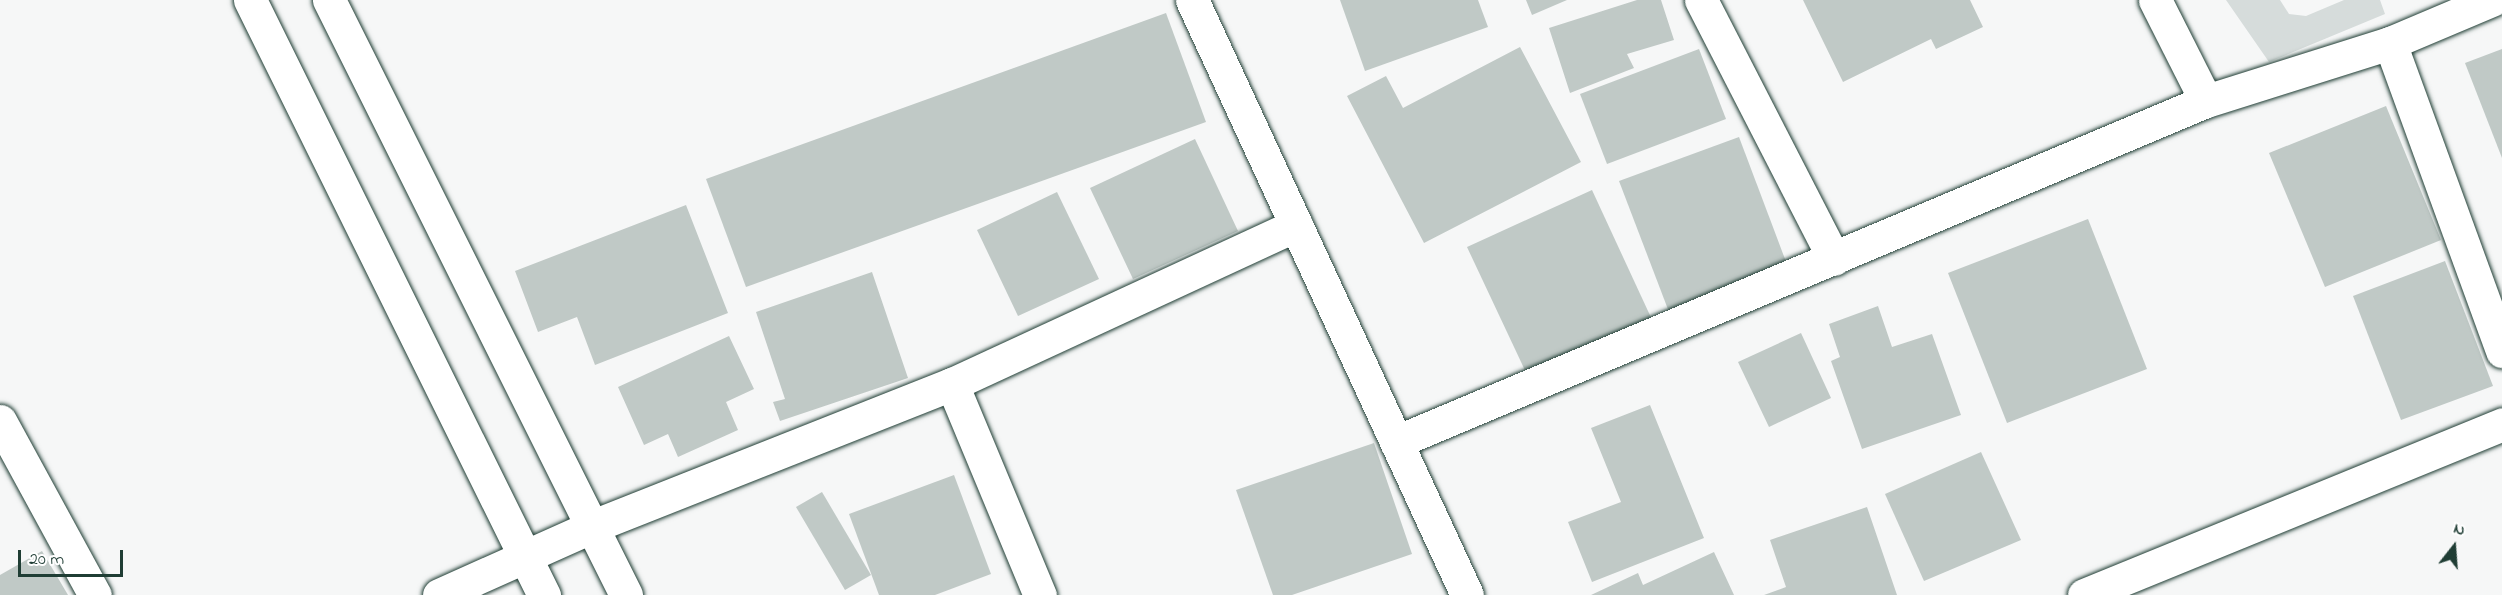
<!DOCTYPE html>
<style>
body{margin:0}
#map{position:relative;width:2502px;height:595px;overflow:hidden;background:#f6f7f7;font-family:"Indie Flower",sans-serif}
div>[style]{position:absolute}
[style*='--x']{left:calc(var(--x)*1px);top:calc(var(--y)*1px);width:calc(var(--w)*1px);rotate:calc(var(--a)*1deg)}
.green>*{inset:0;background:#d6dcdb}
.building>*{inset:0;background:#c0c9c6}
.roads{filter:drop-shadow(0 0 2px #1f3d34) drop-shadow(0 0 2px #1f3d34)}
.minor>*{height:33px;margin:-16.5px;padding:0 16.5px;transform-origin:16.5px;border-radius:16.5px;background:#fff}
span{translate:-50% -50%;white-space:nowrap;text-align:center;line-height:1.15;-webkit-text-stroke:4.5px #fff;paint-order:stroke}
.north{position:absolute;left:2424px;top:517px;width:60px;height:60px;-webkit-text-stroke:4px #fff;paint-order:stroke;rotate:17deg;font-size:16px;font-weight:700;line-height:24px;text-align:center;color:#1f3d34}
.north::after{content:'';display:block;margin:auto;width:21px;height:27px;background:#1f3d34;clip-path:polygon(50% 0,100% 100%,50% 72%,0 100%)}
.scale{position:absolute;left:18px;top:550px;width:105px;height:27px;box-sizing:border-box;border:3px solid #1f3d34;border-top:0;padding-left:8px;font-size:18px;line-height:21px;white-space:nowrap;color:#1f3d34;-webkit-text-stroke:4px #fff;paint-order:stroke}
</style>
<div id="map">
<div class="green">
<i style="clip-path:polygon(2226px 0,2280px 0,2289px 14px,2306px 16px,2344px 0,2380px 0,2385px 14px,2269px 62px)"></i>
</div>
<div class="building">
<i style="clip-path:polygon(1340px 0,1478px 0,1488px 27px,1365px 71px)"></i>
<i style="clip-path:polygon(1526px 0,1567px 0,1532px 15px)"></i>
<i style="clip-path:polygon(1637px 0,1661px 0,1674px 40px,1627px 54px,1634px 68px,1570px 93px,1549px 28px)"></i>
<i style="clip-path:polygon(1803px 0,1970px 0,1983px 27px,1936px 49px,1931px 39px,1843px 82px)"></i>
<i style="clip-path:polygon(1166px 13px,1206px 122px,746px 287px,706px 179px)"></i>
<i style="clip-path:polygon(1520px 47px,1581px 162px,1424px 243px,1347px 96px,1386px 76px,1403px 108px)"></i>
<i style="clip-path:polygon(1699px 49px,1726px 119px,1607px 164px,1580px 94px)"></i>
<i style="clip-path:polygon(2502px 49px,2502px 158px,2465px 63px)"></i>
<i style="clip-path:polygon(2386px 106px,2441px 240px,2325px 287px,2269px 153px)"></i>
<i style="clip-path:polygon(1739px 137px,1788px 267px,1669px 312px,1619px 181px)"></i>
<i style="clip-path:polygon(1195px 139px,1238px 231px,1133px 279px,1090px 188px)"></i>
<i style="clip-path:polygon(1592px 190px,1654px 324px,1530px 381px,1467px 247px)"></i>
<i style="clip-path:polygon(1057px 192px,1099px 279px,1018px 316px,977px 230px)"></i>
<i style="clip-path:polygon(686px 205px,728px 313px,595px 365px,577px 317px,538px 332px,515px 271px)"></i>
<i style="clip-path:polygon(2088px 219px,2147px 369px,2007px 423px,1948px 273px)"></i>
<i style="clip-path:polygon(2445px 261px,2493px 386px,2401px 420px,2353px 296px)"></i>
<i style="clip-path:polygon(872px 272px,908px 378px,780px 421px,773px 402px,785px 399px,756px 312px)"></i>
<i style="clip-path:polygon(1878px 306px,1892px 347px,1932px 334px,1961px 415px,1862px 449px,1831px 361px,1840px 357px,1829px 324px)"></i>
<i style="clip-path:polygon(1801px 333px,1831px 398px,1769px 427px,1738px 362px)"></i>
<i style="clip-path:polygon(729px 336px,754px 389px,726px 402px,738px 430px,678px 457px,668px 434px,644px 445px,618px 387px)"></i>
<i style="clip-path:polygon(1650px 405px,1704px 538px,1592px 582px,1568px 522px,1621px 502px,1591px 428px)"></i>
<i style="clip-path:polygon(1374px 443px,1412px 554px,1292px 595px,1273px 595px,1236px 490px)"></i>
<i style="clip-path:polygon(1981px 452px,2021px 540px,1924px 581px,1885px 494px)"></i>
<i style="clip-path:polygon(954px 475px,991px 574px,935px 595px,879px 595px,849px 514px)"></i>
<i style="clip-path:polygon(822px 492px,871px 575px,845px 590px,796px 507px)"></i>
<i style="clip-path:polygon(1867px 507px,1897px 595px,1764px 595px,1786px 587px,1770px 540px)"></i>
<i style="clip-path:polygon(42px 551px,68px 595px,0 595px,0 575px)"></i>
<i style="clip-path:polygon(1714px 552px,1734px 595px,1591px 595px,1638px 573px,1643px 585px)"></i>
</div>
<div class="roads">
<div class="minor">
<i style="--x:250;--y:0;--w:664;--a:63.71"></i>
<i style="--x:329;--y:0;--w:665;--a:63.47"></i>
<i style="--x:1192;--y:0;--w:655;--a:65.19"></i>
<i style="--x:1701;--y:0;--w:291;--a:62.8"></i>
<i style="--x:2155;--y:0;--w:113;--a:63.2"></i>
<i style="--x:2390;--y:43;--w:328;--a:70"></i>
<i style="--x:952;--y:384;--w:229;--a:67.4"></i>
<i style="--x:0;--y:421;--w:198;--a:61.4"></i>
<i style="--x:1396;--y:442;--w:879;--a:-22.83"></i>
<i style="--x:2206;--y:101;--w:193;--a:-17.5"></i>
<i style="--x:2390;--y:43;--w:111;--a:-22.9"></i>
<i style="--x:439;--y:595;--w:169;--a:-24.1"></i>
<i style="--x:593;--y:526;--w:386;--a:-21.6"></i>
<i style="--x:952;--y:384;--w:379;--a:-24.8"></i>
<i style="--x:2084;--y:595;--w:452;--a:-22.2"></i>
</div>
</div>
<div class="north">N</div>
<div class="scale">20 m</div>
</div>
